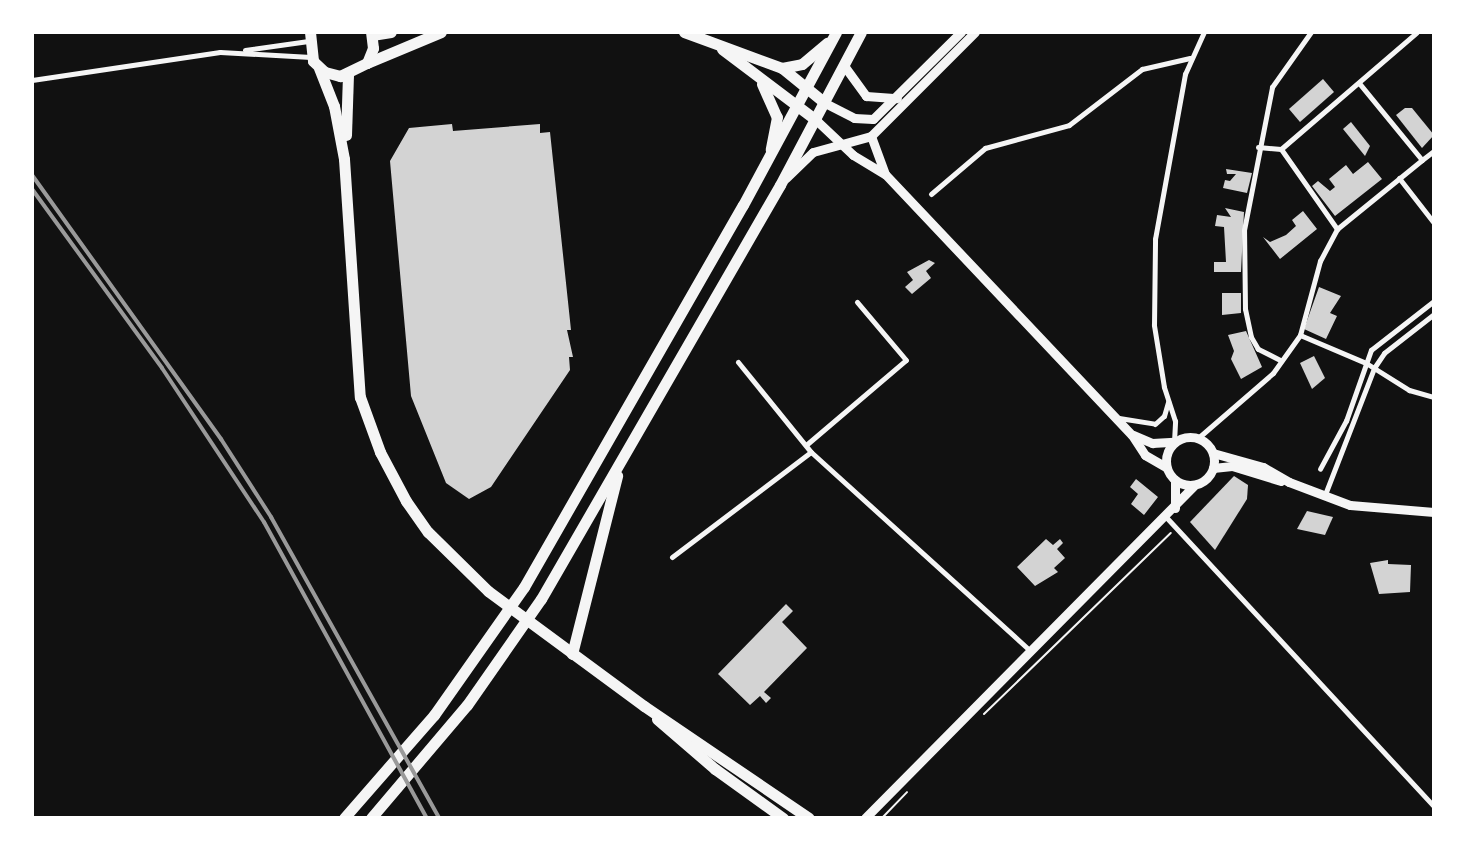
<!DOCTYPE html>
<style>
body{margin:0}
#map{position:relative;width:1466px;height:850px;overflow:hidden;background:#111;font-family:"Titillium Web",sans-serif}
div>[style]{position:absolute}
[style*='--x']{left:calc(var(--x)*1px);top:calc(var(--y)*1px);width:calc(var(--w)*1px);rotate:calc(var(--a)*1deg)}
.building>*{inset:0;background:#d3d3d3}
.path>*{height:2px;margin:-1px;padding:0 1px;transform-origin:1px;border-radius:1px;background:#f5f5f5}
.pedestrian>*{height:4.5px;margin:-2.25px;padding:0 2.25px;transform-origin:2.25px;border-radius:2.25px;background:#f5f5f5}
.minor>*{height:5px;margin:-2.5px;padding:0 2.5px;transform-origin:2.5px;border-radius:2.5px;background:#f5f5f5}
.tertiary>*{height:9px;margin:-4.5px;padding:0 4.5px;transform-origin:4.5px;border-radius:4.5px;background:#f5f5f5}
.tertiary>.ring{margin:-4.5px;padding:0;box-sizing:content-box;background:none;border:9px solid #f5f5f5;border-radius:50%}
.primary>*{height:11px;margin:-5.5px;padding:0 5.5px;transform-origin:5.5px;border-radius:5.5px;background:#f5f5f5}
.rail>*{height:4px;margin:-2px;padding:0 2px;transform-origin:2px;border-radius:2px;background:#9a9a9a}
span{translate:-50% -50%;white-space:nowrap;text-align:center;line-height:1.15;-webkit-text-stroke:5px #fff;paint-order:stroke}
.frame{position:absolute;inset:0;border:34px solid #fff;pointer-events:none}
</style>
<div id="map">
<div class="building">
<i style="clip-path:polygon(1323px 79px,1334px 92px,1300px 122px,1289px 109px)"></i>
<i style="clip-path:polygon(1405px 108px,1412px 108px,1434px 135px,1422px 148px,1396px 115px)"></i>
<i style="clip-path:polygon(1351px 122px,1370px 146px,1365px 156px,1343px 129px)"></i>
<i style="clip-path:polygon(452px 124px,453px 131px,540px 124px,540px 133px,550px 132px,571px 330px,567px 330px,573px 357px,569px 357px,570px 370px,491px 487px,469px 499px,446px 483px,411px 396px,390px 161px,409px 128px)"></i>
<i style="clip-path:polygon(1368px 162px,1382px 179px,1335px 216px,1312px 186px,1318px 181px,1330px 191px,1335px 187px,1329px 179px,1346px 165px,1353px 174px)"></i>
<i style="clip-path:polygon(1226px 169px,1252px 173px,1247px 193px,1223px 188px,1225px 180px,1230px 181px,1236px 174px,1227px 174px)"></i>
<i style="clip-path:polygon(1225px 208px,1244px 212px,1241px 272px,1214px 272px,1214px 262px,1226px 262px,1224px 227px,1215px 226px,1217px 215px,1231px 217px)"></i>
<i style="clip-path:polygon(1303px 211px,1317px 229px,1280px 259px,1263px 237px,1270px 242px,1286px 235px,1296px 226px,1292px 220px)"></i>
<i style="clip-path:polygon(929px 260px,935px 263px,926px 271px,931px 278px,912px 294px,905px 287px,913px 280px,907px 272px)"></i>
<i style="clip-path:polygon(1319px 287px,1341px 296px,1330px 313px,1337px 316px,1326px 339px,1304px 329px)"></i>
<i style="clip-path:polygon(1222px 293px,1241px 293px,1241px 313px,1222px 315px)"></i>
<i style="clip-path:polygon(1246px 331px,1262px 367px,1241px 379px,1231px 359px,1234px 351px,1228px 335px)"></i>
<i style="clip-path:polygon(1314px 356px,1325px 378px,1312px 389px,1300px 363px)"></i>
<i style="clip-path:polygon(1234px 476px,1248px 485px,1247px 499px,1215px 550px,1190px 522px)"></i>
<i style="clip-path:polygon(1136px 479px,1158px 497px,1144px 515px,1131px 504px,1138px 494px,1130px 487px)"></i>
<i style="clip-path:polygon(1307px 511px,1333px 517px,1325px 535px,1297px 529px)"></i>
<i style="clip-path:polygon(1046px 539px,1053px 545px,1060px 539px,1063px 543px,1057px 549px,1065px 558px,1054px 568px,1058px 572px,1035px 586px,1017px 567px)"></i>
<i style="clip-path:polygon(1388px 560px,1388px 564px,1411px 565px,1410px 592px,1379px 594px,1370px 563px)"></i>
<i style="clip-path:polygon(786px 604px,793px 611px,782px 622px,807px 648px,764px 692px,771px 698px,766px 703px,760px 696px,750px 705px,718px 674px)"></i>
</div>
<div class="path">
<i style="--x:984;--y:714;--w:260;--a:-44.1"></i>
<i style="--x:882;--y:818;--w:36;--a:-46"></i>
</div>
<div class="pedestrian">
<i style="--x:1422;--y:160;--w:15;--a:-37"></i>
<i style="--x:1320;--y:469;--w:55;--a:-61.6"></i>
<i style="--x:1346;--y:421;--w:75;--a:-70.6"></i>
<i style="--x:1371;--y:350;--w:80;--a:-37.9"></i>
</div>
<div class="minor">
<i style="--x:245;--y:50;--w:64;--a:-8.1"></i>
<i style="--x:32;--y:80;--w:190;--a:-8.5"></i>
<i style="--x:220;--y:52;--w:91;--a:3.1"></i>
<i style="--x:1258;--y:147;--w:23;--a:5"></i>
<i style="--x:1281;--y:149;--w:179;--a:-40.7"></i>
<i style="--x:1281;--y:149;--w:98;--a:55"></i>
<i style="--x:1399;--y:178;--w:57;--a:52.1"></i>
<i style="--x:931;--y:194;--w:71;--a:-40.4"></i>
<i style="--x:985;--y:148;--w:87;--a:-15.3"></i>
<i style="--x:1069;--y:125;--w:92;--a:-37.5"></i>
<i style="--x:1142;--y:69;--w:49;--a:-12.9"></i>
<i style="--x:1300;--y:335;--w:72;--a:23"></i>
<i style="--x:1366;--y:363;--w:51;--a:32.1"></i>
<i style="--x:1409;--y:390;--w:26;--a:16"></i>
<i style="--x:1280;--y:360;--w:25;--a:-153"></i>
<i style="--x:1258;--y:349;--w:14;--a:-120"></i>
<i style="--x:1251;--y:337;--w:29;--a:-102"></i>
<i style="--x:1245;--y:309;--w:79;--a:-90.7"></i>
<i style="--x:1244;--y:230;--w:146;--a:-78.9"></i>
<i style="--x:1272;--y:87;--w:67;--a:-54.7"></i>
<i style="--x:738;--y:362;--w:116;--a:51"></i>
<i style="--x:811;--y:452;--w:294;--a:42.2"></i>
<i style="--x:1119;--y:418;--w:36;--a:9"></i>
<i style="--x:1155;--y:424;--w:12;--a:-42"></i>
<i style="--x:1164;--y:416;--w:15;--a:-74"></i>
<i style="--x:1198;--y:438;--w:99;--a:-40.9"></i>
<i style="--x:1273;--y:373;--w:47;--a:-54.6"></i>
<i style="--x:1300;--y:335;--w:77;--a:-74.9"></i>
<i style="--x:1320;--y:261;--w:36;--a:-62"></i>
<i style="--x:1337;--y:229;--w:109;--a:-39.1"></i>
<i style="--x:1422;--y:160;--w:99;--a:-129.3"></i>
<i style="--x:1174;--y:442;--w:21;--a:-87"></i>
<i style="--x:1175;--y:421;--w:36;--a:-108"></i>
<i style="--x:1164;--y:387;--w:63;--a:-99.2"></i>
<i style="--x:1154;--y:325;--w:86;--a:-89.3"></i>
<i style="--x:1155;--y:239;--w:168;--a:-79.7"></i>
<i style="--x:1185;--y:74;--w:46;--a:-65.7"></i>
<i style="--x:806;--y:445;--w:131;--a:-40.4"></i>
<i style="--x:906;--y:360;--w:76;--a:-130.2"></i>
<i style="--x:1324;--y:497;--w:138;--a:-68.8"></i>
<i style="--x:1374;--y:368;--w:18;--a:-56"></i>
<i style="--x:1384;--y:353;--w:63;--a:-38"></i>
<i style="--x:1166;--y:517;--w:394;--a:47.2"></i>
<i style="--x:672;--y:557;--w:174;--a:-37.1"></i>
</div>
<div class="tertiary">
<i style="--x:845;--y:67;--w:36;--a:54"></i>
<i style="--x:866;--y:96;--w:31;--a:4"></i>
<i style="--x:825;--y:103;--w:33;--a:27"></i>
<i style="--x:854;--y:118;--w:19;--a:3"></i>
<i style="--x:873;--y:119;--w:124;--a:-44.7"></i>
<i style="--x:816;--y:120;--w:51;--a:43.4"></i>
<i style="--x:853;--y:155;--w:37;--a:31"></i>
<i style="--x:871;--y:136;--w:40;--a:69.8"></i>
<i style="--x:885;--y:174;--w:359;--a:46.6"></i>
<i style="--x:1132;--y:435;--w:24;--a:57"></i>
<i style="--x:1145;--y:455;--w:24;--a:30"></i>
<i style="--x:786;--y:178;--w:37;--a:-44"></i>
<i style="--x:813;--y:152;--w:60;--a:-15.4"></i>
<i style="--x:871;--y:136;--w:147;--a:-45"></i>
<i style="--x:1133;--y:435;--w:21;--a:23"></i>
<i style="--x:1152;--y:443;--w:22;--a:-3"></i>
<i class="ring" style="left:1166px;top:437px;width:39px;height:39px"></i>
<i style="--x:1213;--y:453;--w:52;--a:15.6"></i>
<i style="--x:1263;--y:467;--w:30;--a:30"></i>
<i style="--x:1289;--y:482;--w:65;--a:20.7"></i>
<i style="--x:1350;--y:505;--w:84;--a:4.8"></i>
<i style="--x:1213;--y:468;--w:19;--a:-6"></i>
<i style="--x:1232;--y:466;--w:51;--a:17"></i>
<i style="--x:1175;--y:480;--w:28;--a:90"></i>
<i style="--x:865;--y:818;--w:467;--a:-45.3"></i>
</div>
<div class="primary">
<i style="--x:310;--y:32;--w:29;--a:84"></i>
<i style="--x:313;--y:61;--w:16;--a:43"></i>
<i style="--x:325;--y:72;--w:16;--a:15"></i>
<i style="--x:340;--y:76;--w:30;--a:-26"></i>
<i style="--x:367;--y:63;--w:16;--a:-68"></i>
<i style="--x:373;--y:48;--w:16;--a:-97"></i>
<i style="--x:684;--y:32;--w:104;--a:20.2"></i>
<i style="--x:782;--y:68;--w:55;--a:39.1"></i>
<i style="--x:372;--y:35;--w:19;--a:-9"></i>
<i style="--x:722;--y:49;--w:118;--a:37.1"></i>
<i style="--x:367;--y:63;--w:80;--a:-22.7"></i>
<i style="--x:319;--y:68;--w:41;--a:68.5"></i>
<i style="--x:334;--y:106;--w:54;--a:79.3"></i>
<i style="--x:344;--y:159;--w:239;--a:86.2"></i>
<i style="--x:360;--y:397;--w:59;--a:70"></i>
<i style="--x:380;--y:452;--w:55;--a:62"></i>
<i style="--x:406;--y:501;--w:38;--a:55"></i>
<i style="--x:428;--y:532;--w:84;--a:44.5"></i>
<i style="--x:488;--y:591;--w:194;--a:36.4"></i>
<i style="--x:644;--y:706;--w:199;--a:34.2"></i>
<i style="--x:782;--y:68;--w:20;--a:-11"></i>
<i style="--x:802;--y:64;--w:33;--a:-40"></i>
<i style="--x:762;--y:84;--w:36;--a:66"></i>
<i style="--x:777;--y:117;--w:33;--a:101"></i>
<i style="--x:346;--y:135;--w:60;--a:-88.1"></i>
<i style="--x:572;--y:654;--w:184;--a:-75.8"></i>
<i style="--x:657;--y:719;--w:77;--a:40.8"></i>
<i style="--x:715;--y:769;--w:84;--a:35.8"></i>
<i style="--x:344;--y:818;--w:137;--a:-48.9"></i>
<i style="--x:434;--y:715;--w:156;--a:-54.9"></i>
<i style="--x:524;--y:587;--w:440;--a:-60.2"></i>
<i style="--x:743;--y:205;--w:196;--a:-61.7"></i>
<i style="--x:371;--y:818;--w:148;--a:-49.7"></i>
<i style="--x:467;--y:705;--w:129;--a:-55.1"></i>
<i style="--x:541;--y:599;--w:478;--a:-60"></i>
<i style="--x:780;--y:185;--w:173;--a:-62.1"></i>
</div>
<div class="rail">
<i style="--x:32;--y:175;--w:325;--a:54.4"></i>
<i style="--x:221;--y:439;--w:93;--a:57.3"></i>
<i style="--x:271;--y:517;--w:345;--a:60.8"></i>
<i style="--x:32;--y:189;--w:221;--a:54"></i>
<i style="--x:162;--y:368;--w:185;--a:56.5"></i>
<i style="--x:264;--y:522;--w:338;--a:61.2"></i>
</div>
<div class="frame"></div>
</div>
